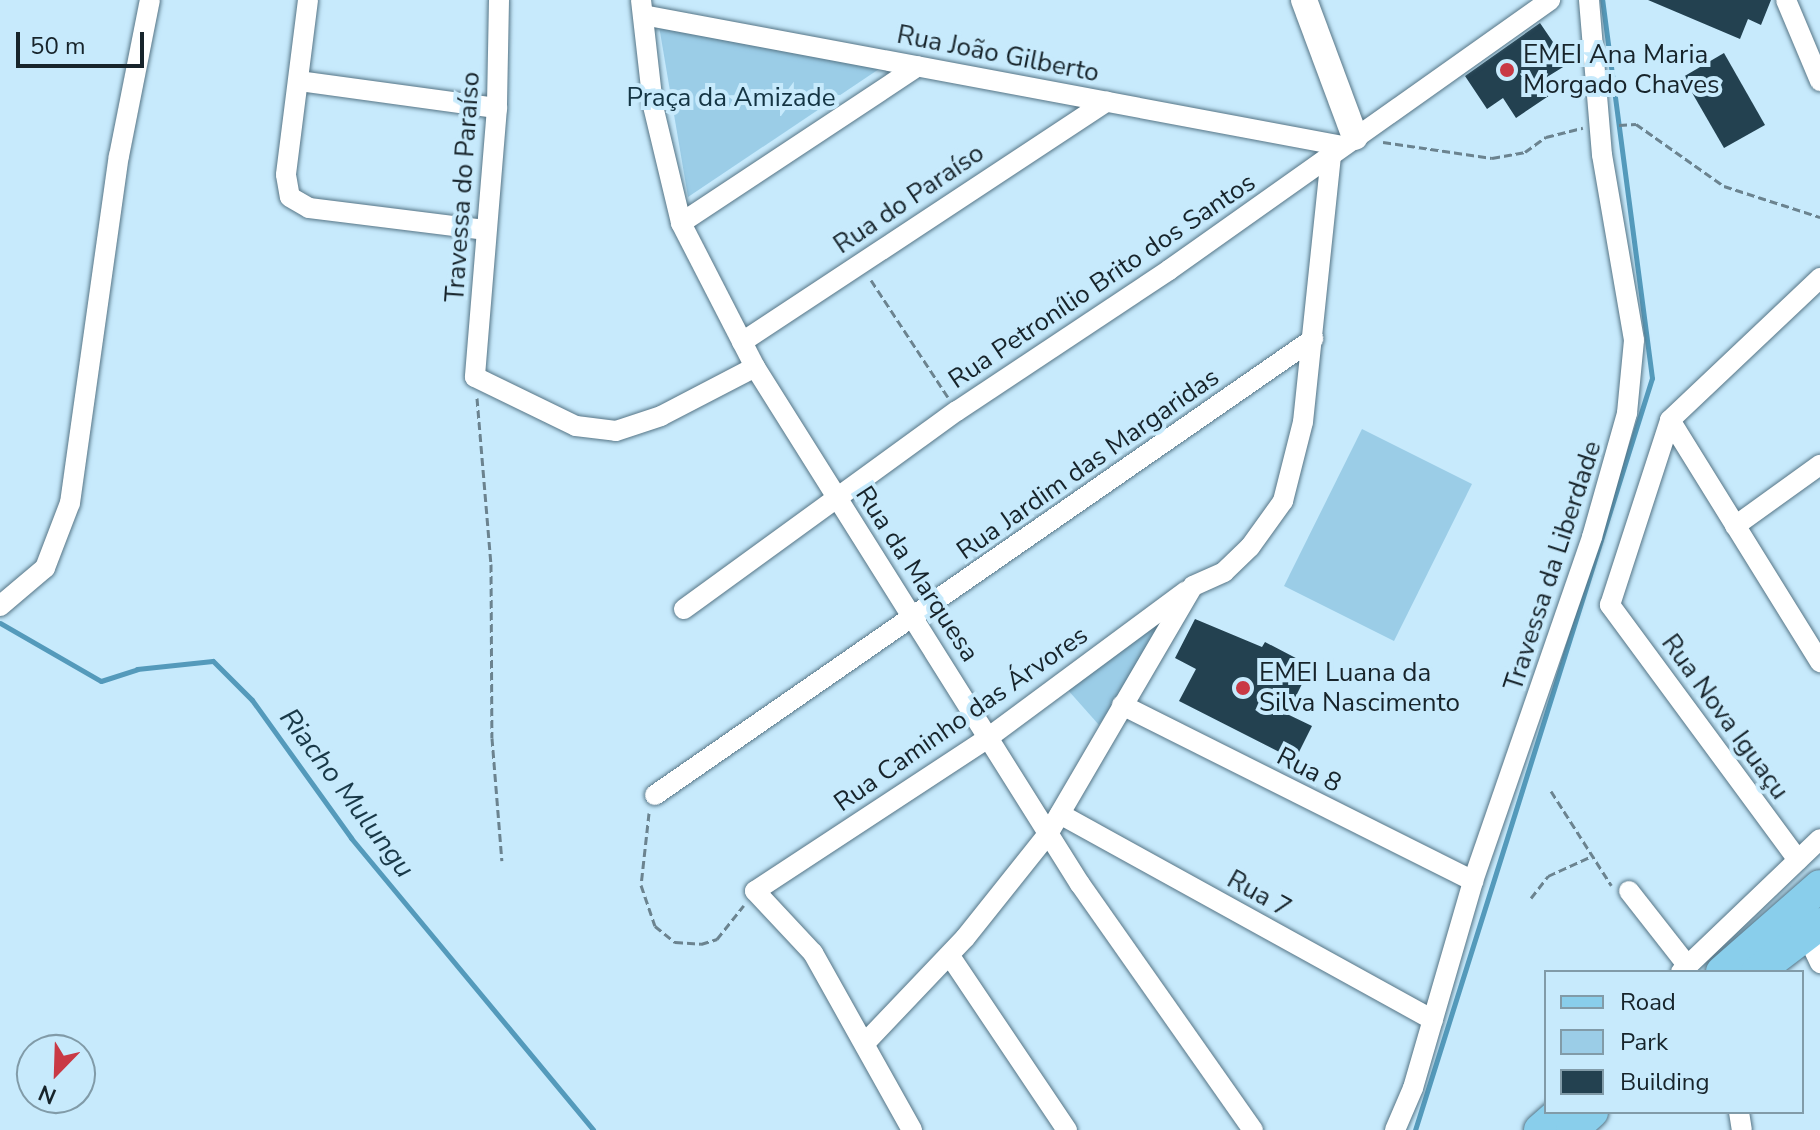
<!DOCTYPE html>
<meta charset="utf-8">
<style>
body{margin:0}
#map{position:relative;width:1820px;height:1130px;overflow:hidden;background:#c7eafc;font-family:"Nunito Sans",sans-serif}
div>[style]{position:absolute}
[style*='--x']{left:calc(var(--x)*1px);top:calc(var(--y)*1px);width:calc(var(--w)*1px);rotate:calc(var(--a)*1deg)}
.green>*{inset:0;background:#9bcde7}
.stream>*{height:5px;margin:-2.5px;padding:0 2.5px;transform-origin:2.5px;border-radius:2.5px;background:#549abb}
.building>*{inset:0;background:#234150}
.path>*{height:3px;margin-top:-1.5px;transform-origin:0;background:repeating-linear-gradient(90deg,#6b838f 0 8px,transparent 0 12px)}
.roads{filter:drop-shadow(0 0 2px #567586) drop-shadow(0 0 2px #567586)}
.minor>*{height:20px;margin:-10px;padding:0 10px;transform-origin:10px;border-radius:10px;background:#fff}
.tertiary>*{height:26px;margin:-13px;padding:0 13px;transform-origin:13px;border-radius:13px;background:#fff}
.primary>*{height:32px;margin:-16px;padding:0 16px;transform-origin:16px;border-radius:16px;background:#89ceeb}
.dots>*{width:22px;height:22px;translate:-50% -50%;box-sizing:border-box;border:4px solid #c7eafc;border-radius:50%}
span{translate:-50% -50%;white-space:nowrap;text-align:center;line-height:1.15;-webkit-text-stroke:8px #c7eafc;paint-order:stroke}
.street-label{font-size:26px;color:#17242b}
.poi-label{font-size:26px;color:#17242b}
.left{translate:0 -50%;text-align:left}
.park-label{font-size:26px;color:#143443}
.water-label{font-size:28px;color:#193948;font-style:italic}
.legend{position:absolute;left:1544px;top:970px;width:260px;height:144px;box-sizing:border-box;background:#c7eafc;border:2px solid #819ba8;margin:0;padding:10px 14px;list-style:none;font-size:24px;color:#17242b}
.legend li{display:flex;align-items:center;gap:16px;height:40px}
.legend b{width:40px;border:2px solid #819ba8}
.north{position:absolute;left:16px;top:1034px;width:80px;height:80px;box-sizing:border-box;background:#c7eafc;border:2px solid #819ba8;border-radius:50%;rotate:203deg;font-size:22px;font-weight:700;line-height:32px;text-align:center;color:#17242b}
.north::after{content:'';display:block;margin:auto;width:28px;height:36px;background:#c93945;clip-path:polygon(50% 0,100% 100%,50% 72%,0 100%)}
.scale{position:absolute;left:16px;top:32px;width:128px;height:36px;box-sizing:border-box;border:4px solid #17242b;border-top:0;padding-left:10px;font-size:24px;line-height:28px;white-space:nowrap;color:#17242b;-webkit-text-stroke:6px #c7eafc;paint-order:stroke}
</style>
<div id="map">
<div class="green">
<i style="clip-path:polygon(659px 26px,882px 67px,688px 197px)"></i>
<i style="clip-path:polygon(1362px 429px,1472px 484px,1394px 641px,1284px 586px)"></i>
<i style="clip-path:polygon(1173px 610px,1099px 725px,1067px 689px)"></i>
</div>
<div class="stream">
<i style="--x:0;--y:623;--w:116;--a:29.9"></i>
<i style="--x:101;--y:681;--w:38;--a:-18"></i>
<i style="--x:137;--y:669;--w:76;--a:-6"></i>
<i style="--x:213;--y:661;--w:55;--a:45"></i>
<i style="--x:252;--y:700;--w:170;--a:54.3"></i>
<i style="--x:351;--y:838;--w:379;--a:50.3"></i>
<i style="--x:1415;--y:1130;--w:788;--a:-72.51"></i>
<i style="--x:1652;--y:378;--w:381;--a:-97.5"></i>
</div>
<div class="building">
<i style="clip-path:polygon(1648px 0,1771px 0,1761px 25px,1748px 19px,1740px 39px)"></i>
<i style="clip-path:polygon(1540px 23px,1568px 64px,1547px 77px,1556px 91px,1516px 118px,1503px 98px,1487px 109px,1465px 76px)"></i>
<i style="clip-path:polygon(1724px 53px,1765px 125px,1724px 148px,1683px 77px)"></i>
<i style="clip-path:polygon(1195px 619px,1262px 647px,1265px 642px,1311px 666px,1287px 714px,1312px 726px,1295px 760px,1179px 701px,1196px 669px,1175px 658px)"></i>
</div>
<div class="path">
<i style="--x:1619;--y:125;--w:17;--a:-3"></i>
<i style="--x:1636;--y:124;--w:108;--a:35.2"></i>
<i style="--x:1724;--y:186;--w:101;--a:17.9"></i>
<i style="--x:1383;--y:142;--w:110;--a:8.4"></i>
<i style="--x:1492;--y:158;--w:34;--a:-10"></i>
<i style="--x:1525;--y:152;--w:26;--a:-36"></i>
<i style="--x:1546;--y:137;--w:38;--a:-14"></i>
<i style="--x:871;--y:280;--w:140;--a:56.7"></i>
<i style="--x:477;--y:398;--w:167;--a:85.2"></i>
<i style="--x:491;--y:564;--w:174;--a:89.7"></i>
<i style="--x:492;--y:738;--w:123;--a:85.4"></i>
<i style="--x:1551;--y:791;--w:112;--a:57.4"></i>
<i style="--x:649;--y:813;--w:72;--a:96.3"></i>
<i style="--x:641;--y:885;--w:43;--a:71.1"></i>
<i style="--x:655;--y:926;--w:26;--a:39"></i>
<i style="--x:675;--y:942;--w:26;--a:4"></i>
<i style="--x:701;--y:944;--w:17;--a:-17"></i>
<i style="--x:717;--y:939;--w:43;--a:-51.5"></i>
<i style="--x:1531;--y:898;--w:28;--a:-52"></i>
<i style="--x:1548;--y:876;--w:48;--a:-24.4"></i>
</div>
<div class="roads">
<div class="minor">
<i style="--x:308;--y:0;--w:176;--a:97.2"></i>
<i style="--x:286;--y:175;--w:22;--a:80"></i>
<i style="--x:290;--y:197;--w:22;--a:30"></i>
<i style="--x:309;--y:208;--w:177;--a:7.1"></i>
<i style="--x:499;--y:0;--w:108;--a:91.1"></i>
<i style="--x:497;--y:108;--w:270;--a:94.7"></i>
<i style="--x:475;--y:377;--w:112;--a:25.9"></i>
<i style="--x:576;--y:426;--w:40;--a:7.1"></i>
<i style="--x:616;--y:431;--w:47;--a:-18.4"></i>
<i style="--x:661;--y:416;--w:106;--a:-27.5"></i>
<i style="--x:641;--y:0;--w:107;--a:83.5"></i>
<i style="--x:653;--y:106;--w:120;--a:76.5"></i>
<i style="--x:681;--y:223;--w:162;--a:62.8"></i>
<i style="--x:755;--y:367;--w:611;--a:57.85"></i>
<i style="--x:1080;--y:884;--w:301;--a:54.9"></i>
<i style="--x:1786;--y:0;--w:88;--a:67.2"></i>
<i style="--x:643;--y:15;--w:712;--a:10.6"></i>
<i style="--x:299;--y:81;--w:200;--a:7.8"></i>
<i style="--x:681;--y:223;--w:284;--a:-33.5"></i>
<i style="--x:742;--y:342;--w:437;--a:-33.4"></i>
<i style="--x:1670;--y:420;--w:285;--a:58.2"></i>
<i style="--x:1735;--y:526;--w:105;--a:-35.7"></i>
<i style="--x:0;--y:606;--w:59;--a:-40.2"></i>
<i style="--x:45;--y:568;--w:70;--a:-69"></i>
<i style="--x:70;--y:503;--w:350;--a:-82"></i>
<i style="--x:119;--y:156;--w:159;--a:-78.8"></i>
<i style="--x:684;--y:609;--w:337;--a:-36"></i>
<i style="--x:957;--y:411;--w:255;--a:-33.6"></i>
<i style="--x:1169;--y:270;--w:467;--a:-35.3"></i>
<i style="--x:1122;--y:705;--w:393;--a:26.6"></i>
<i style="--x:655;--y:795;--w:801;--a:-34.72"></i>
<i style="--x:1060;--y:814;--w:426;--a:28.9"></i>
<i style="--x:1798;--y:860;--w:317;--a:-126.4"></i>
<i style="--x:1610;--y:605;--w:194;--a:-72"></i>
<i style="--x:1670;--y:420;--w:207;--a:-43.4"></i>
<i style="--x:1629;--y:891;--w:94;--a:51.9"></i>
<i style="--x:1807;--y:935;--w:31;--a:65"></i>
<i style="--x:950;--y:956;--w:210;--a:56.1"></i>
<i style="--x:1681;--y:972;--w:192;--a:-43.7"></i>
<i style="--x:866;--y:1042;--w:144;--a:-46.4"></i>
<i style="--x:965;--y:938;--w:133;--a:-51.4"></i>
<i style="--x:1048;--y:834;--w:287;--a:-59.7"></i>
<i style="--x:1193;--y:586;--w:34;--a:-24"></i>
<i style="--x:1224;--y:572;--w:36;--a:-44"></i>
<i style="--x:1250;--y:547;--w:57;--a:-54.3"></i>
<i style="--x:1283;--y:501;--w:81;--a:-75.8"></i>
<i style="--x:1303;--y:422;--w:269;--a:-84"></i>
<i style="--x:1739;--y:1112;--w:18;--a:81"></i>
<i style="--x:912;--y:1130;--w:203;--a:-119.2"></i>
<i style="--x:813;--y:953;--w:85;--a:-133.1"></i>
<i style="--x:755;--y:891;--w:280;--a:-33.3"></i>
<i style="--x:989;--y:737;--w:245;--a:-36.5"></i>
<i style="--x:1395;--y:1130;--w:46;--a:-66.8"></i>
<i style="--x:1413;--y:1088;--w:216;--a:-73.8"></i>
<i style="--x:1473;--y:881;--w:364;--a:-70.9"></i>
<i style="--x:1592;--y:537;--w:129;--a:-74.2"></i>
<i style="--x:1627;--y:413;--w:73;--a:-84.5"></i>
<i style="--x:1634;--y:340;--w:188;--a:-99.8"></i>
<i style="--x:1602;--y:155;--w:156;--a:-94.8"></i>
</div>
<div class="tertiary">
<i style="--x:1304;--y:0;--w:146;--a:69.6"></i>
</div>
<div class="primary">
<i style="--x:1722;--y:972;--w:130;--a:-41.3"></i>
<i style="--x:1757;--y:972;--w:79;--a:-37.3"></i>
<i style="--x:1540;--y:1130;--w:28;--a:-41"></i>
<i style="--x:1572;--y:1130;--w:27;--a:-42"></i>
</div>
</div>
<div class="dots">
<i style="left:1507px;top:70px;background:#c93945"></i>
<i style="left:1243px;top:688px;background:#c93945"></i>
</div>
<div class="street-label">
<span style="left:998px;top:54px;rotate:11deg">Rua João Gilberto</span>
<span style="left:463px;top:187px;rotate:-86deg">Travessa do Paraíso</span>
<span style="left:909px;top:199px;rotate:-34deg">Rua do Paraíso</span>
<span style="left:1102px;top:281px;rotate:-34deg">Rua Petronílio Brito dos Santos</span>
<span style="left:1088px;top:464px;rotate:-35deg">Rua Jardim das Margaridas</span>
<span style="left:1553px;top:566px;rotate:-72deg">Travessa da Liberdade</span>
<span style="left:917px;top:574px;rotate:57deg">Rua da Marquesa</span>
<span style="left:1725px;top:717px;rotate:54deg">Rua Nova Iguaçu</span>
<span style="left:961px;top:719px;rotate:-35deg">Rua Caminho das Árvores</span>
<span style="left:1309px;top:770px;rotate:27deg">Rua 8</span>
<span style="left:1259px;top:894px;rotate:29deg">Rua 7</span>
</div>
<div class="poi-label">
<span class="left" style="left:1523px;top:70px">EMEI Ana Maria<br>Morgado Chaves</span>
<span class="left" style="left:1259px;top:688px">EMEI Luana da<br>Silva Nascimento</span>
</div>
<div class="park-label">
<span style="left:731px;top:98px">Praça da Amizade</span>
</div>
<div class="water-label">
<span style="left:347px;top:793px;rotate:53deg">Riacho Mulungu</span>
</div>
<ul class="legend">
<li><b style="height:10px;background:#89ceeb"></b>Road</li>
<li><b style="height:22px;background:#9bcde7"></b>Park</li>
<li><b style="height:22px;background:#234150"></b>Building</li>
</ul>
<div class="north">N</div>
<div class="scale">50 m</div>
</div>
